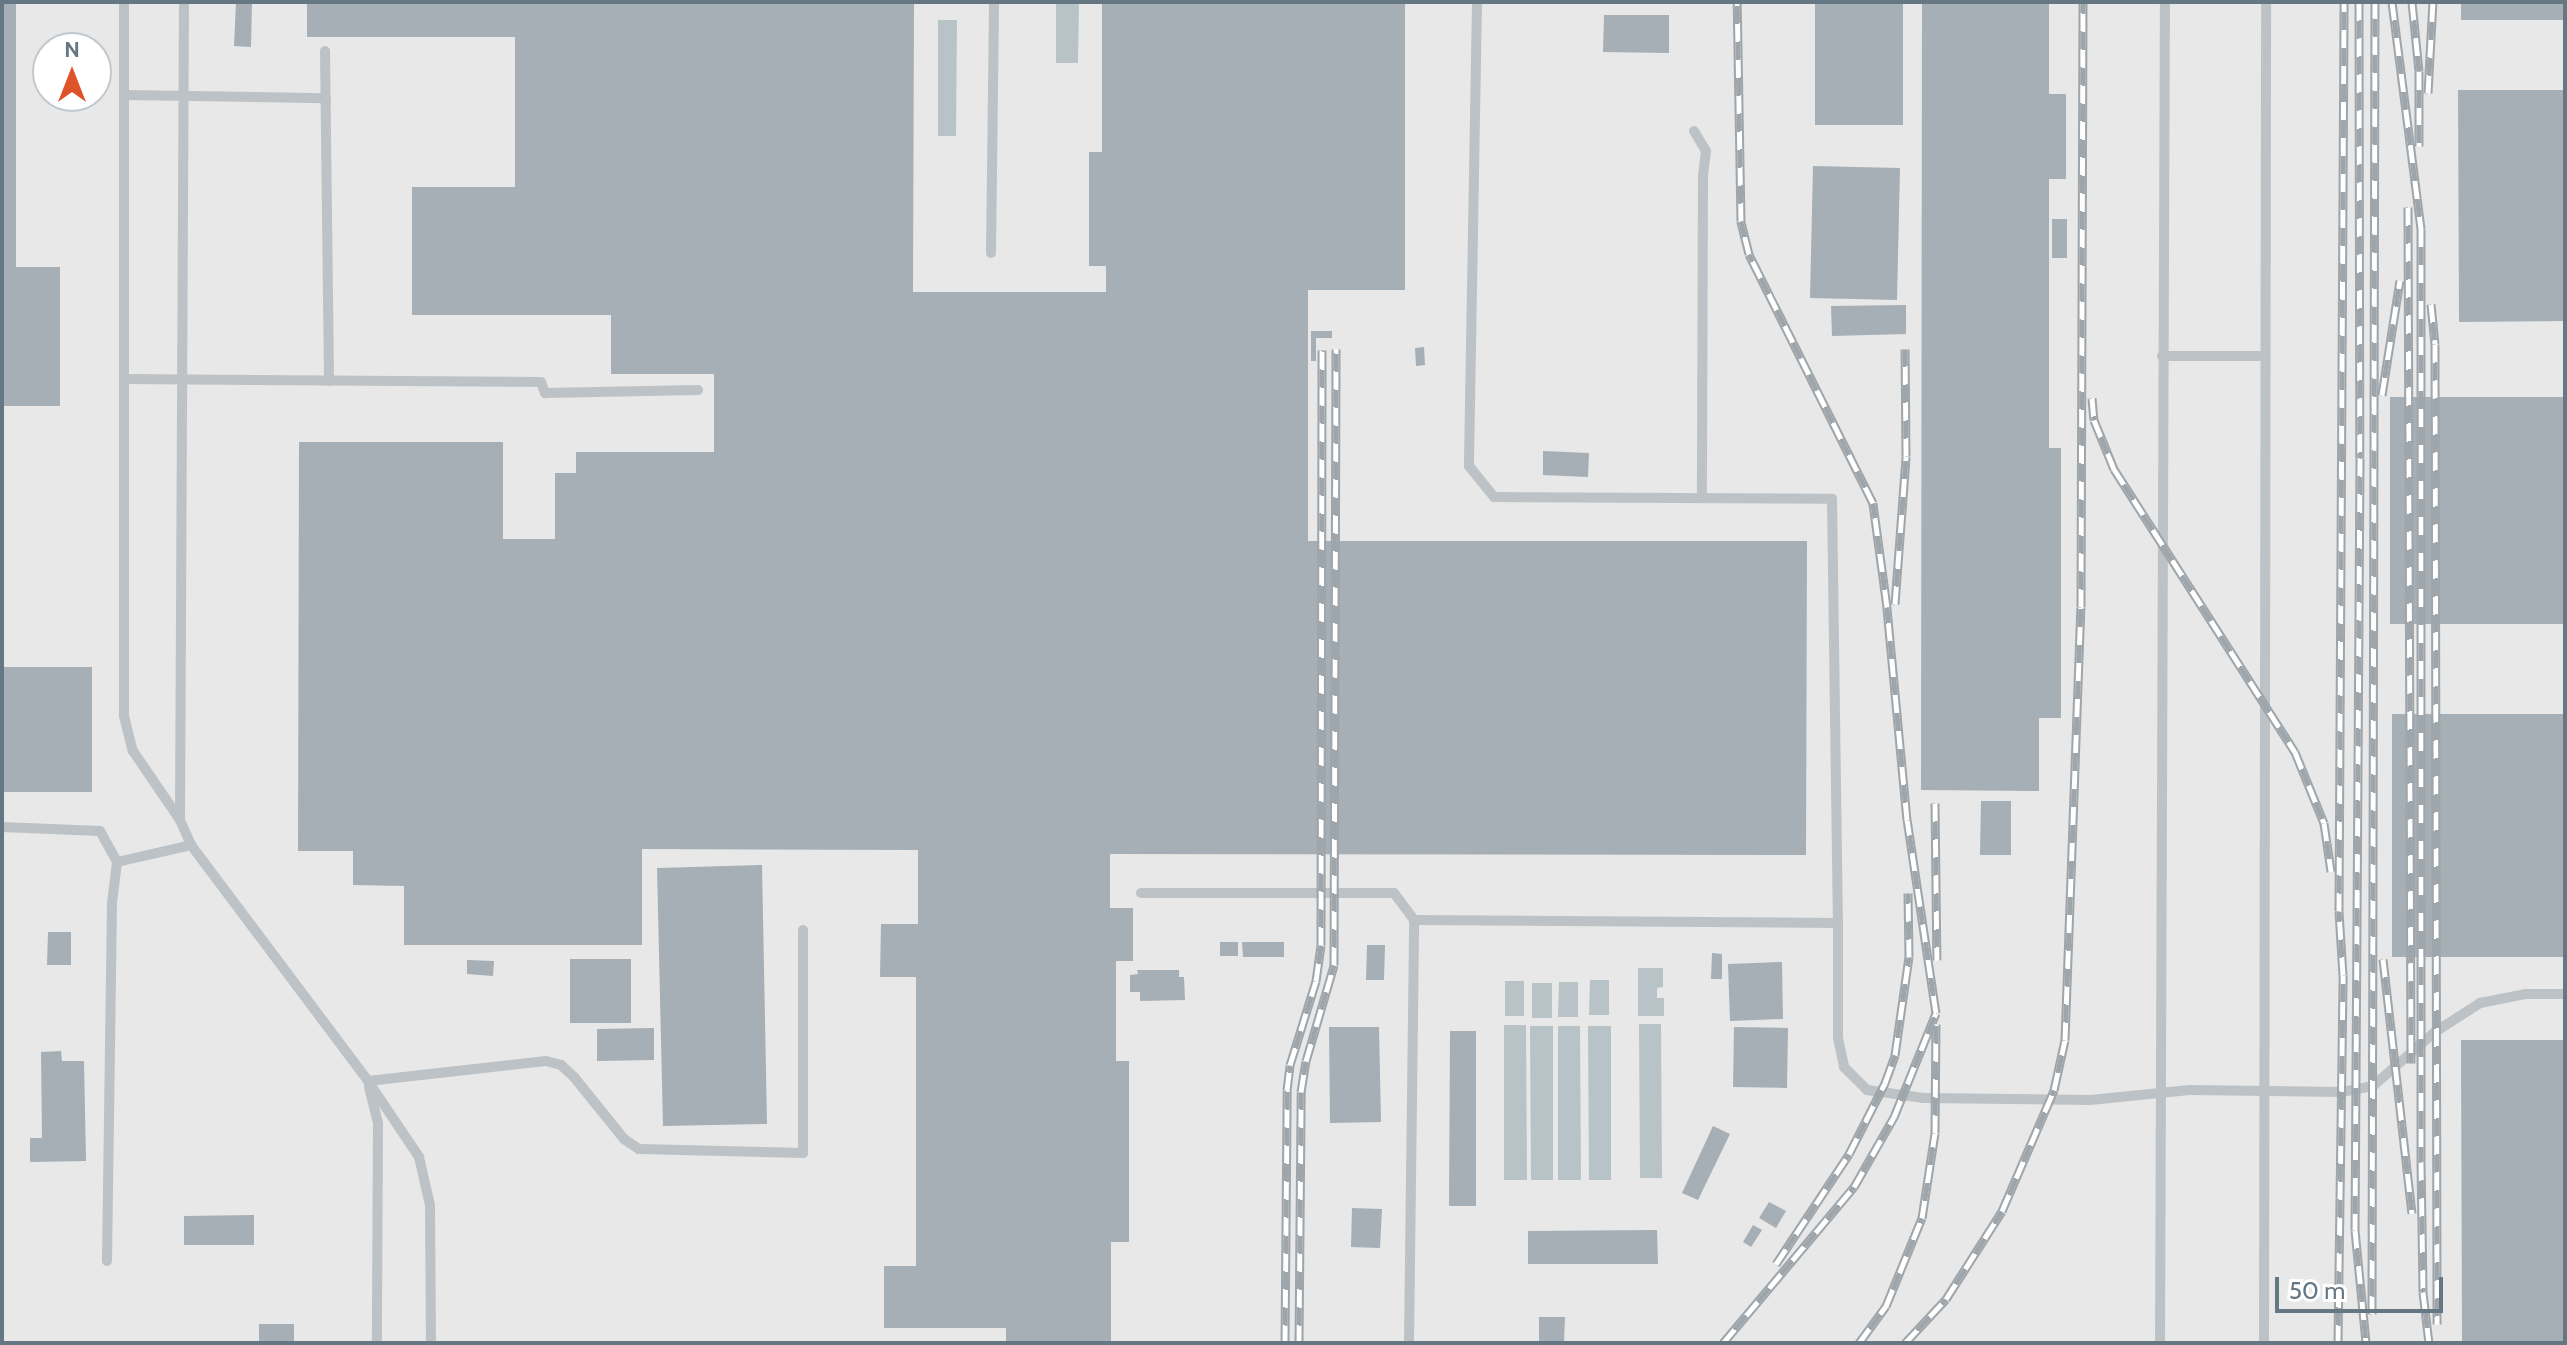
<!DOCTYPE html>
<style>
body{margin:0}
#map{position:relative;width:2567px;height:1345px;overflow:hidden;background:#f7f6f3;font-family:Cabin,sans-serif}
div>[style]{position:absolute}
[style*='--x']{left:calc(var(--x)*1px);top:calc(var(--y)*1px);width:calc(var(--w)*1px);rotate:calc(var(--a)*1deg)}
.built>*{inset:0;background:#e7e8e7}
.water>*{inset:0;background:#b7c3c7}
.building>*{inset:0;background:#a6afb5}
.lane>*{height:10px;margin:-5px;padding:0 5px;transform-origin:5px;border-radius:5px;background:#bdc2c6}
.rail>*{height:9px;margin-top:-4.5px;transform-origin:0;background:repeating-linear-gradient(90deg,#fff 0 18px,#9fa6ab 0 36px);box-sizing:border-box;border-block:2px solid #9fa6ab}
span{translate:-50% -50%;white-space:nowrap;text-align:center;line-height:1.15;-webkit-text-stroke:8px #fff;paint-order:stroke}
.frame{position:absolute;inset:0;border:4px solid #667784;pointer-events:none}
.north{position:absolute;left:32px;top:32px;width:80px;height:80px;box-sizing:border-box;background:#fff;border:2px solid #c2c9ce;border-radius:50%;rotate:0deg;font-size:22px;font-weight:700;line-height:32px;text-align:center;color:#667784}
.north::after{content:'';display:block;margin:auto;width:28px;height:36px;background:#df532b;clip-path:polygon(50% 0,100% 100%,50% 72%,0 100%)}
.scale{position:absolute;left:2275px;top:1277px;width:168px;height:36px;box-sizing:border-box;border:4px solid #667784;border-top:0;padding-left:10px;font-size:24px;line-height:28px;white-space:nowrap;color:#667784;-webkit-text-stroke:6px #fff;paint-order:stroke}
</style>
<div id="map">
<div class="built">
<i style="clip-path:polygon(evenodd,2px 2px,2565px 2px,2565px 1343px,2px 1343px,2px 2px,48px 48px,96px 48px,96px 96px,48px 96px,48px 48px)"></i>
</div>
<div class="water">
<i style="clip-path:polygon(1056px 2px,1079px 2px,1078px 63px,1056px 63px)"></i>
<i style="clip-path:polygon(938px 20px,957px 20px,956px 136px,938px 136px)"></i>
<i style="clip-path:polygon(1638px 968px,1663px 968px,1663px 987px,1657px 988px,1657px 998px,1664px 998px,1664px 1016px,1638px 1016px)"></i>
<i style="clip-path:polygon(1590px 980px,1609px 980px,1609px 1015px,1589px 1015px)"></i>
<i style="clip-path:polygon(1505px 981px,1524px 981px,1524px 1016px,1505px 1016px)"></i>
<i style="clip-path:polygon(1559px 982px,1578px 982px,1578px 1017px,1558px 1017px)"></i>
<i style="clip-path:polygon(1532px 983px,1552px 983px,1552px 1018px,1532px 1018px)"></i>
<i style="clip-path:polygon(1639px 1024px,1661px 1024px,1662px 1178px,1640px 1178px)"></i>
<i style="clip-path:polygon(1504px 1025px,1526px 1025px,1527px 1180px,1504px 1180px)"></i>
<i style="clip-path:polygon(1530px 1026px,1553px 1026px,1553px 1180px,1531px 1180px)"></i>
<i style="clip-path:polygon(1558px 1026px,1580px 1026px,1581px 1180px,1558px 1180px)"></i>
<i style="clip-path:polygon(1588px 1026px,1611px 1026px,1611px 1180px,1589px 1180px)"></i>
</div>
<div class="building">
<i style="clip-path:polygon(2px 2px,16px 2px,16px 267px,60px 267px,60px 406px,2px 406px)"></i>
<i style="clip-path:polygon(236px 2px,252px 2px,251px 47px,234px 46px)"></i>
<i style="clip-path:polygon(307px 2px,914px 2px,913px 292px,1106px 292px,1106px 266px,1089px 266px,1089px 152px,1102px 152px,1102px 2px,1405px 2px,1405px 290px,1308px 290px,1308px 541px,1807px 541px,1806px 855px,1110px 854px,1110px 908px,1133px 908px,1133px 961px,1116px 961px,1116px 1061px,1129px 1061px,1129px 1242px,1111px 1242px,1111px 1343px,1006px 1343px,1006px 1328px,884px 1328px,884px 1266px,916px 1266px,916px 977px,880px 977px,881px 924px,918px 924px,918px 850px,642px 849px,642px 945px,404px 945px,404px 886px,353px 885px,353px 851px,298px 851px,299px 442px,503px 442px,503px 539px,555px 539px,555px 473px,576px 473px,576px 452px,714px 452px,714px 374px,611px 374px,611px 315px,412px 315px,412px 187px,515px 187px,515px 37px,307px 37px)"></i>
<i style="clip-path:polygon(1815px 2px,1903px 2px,1903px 125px,1815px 125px)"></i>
<i style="clip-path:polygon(1922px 2px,2049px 2px,2049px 94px,2066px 94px,2066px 179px,2049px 179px,2049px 448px,2061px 448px,2061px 718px,2039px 718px,2039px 791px,1921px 790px)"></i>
<i style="clip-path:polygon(2461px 2px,2565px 2px,2565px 20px,2461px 20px)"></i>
<i style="clip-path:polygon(1604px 15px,1669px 15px,1669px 53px,1603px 52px)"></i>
<i style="clip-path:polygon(2458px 90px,2565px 90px,2565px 321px,2459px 322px)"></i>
<i style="clip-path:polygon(1813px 166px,1900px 168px,1897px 300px,1810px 298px)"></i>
<i style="clip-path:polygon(2052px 219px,2067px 219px,2067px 258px,2052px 258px)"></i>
<i style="clip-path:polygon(1906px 305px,1906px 334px,1832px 336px,1831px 306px)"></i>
<i style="clip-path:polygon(1311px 331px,1332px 331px,1332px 338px,1316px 338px,1316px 361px,1311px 361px)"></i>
<i style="clip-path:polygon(1424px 347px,1425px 365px,1416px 366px,1415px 348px)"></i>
<i style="clip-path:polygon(2390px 397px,2565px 397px,2565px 624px,2390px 624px)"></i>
<i style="clip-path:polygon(1543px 451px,1589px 453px,1588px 477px,1543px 475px)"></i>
<i style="clip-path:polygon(2px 667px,92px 667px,92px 792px,2px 792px)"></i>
<i style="clip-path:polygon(2392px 714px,2565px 714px,2565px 957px,2392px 957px)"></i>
<i style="clip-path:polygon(1981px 801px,2011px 801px,2011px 855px,1980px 855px)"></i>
<i style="clip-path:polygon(762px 865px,767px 1124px,663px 1126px,657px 868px)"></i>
<i style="clip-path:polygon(48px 932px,71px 932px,71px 965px,47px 965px)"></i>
<i style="clip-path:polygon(1220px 942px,1238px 942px,1238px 956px,1220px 956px)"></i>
<i style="clip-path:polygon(1242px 942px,1284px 942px,1284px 957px,1243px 957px)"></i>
<i style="clip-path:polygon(1367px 945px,1385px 945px,1384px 980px,1366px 980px)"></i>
<i style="clip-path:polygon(1712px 953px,1722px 954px,1722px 979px,1711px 979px)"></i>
<i style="clip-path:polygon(570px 959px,631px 959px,631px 1023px,570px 1023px)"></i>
<i style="clip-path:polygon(467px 960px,494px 961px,493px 976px,467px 974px)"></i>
<i style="clip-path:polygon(1782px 962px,1783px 1019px,1730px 1021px,1728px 964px)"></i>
<i style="clip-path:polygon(1137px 970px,1179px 970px,1179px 977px,1184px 977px,1185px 1000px,1140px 1001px,1140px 992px,1130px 992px,1130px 975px,1138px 974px)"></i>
<i style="clip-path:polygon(1329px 1027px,1379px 1027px,1381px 1122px,1330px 1123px)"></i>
<i style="clip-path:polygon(1734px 1027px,1788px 1028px,1787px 1088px,1733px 1087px)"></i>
<i style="clip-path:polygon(654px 1028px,654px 1060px,597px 1061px,597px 1029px)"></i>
<i style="clip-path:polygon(1450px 1031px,1476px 1031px,1476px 1206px,1449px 1206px)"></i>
<i style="clip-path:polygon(2461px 1040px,2565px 1040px,2565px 1343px,2462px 1343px)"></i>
<i style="clip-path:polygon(61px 1051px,62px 1061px,84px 1061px,86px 1161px,30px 1162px,30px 1138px,42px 1138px,41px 1052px)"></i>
<i style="clip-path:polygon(1713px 1126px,1730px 1134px,1698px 1200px,1682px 1193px)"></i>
<i style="clip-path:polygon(1769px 1202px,1786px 1211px,1776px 1228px,1759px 1218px)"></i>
<i style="clip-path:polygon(1352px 1208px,1382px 1209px,1380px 1248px,1351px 1247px)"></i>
<i style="clip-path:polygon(254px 1215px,254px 1245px,184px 1245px,184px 1216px)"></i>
<i style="clip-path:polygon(1753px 1225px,1762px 1230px,1751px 1247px,1743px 1242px)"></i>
<i style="clip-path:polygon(1657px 1230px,1658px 1264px,1528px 1264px,1528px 1231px)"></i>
<i style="clip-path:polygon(1539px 1317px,1565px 1317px,1564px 1343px,1539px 1343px)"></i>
<i style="clip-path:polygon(259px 1324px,294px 1324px,294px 1343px,259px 1343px)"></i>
</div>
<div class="lane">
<i style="--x:124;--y:2;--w:714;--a:90"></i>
<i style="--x:124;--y:716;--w:36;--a:76"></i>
<i style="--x:133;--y:751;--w:83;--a:55.7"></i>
<i style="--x:180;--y:820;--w:27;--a:66"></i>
<i style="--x:191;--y:845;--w:295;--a:53.1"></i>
<i style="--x:368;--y:1081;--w:92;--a:56.1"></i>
<i style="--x:419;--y:1157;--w:49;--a:77.1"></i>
<i style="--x:430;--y:1205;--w:138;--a:89.6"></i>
<i style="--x:1477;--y:2;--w:464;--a:91"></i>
<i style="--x:1469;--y:466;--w:40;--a:51"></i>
<i style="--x:1494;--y:497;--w:338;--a:0.3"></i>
<i style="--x:1832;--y:499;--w:424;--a:89.2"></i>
<i style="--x:325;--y:51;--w:330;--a:89.3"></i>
<i style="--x:125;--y:95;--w:201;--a:0.9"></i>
<i style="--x:1694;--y:131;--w:23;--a:59"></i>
<i style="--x:1706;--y:151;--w:24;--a:97"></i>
<i style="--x:1703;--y:175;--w:323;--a:90.2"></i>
<i style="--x:991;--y:253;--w:251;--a:-89.3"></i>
<i style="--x:2162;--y:356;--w:103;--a:0"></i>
<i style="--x:124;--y:379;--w:417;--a:0.4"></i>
<i style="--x:541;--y:382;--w:12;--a:70"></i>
<i style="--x:545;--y:393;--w:153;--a:-1.1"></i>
<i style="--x:180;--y:818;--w:816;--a:-89.72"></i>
<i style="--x:2;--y:827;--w:98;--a:2.3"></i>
<i style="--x:100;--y:831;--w:35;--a:61"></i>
<i style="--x:1141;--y:893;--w:253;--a:0"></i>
<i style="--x:1394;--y:893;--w:34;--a:53"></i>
<i style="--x:368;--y:1081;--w:179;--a:-6.4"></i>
<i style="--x:546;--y:1061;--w:16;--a:15"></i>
<i style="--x:561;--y:1065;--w:18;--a:43"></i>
<i style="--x:574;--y:1077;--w:80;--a:51.1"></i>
<i style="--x:624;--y:1139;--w:18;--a:34"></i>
<i style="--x:639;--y:1149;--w:164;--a:1.4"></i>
<i style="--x:803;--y:1153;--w:223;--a:-90"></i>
<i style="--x:369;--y:1087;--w:38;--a:76"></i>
<i style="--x:378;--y:1124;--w:219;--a:90.3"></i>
<i style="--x:107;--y:1261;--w:358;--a:-89.2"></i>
<i style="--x:112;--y:903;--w:41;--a:-83"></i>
<i style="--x:117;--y:862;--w:76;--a:-12.9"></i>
<i style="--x:1409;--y:1343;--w:423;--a:-89.3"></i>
<i style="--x:1414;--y:920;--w:424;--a:0.4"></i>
<i style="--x:1838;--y:923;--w:115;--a:90"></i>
<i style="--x:1838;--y:1038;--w:30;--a:78"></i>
<i style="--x:1844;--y:1067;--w:33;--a:45"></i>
<i style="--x:1867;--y:1090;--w:57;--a:8.1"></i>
<i style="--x:1923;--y:1098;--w:167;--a:0.7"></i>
<i style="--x:2090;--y:1100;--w:100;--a:-5.7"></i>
<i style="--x:2190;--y:1090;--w:152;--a:0.8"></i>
<i style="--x:2342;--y:1092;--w:32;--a:-11"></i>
<i style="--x:2373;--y:1086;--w:82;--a:-41.1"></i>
<i style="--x:2435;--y:1032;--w:54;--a:-32.8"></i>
<i style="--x:2480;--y:1003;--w:47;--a:-11.1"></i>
<i style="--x:2526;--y:994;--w:39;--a:0"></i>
<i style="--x:2160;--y:1343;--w:1341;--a:-89.79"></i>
<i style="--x:2264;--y:1343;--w:1341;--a:-89.91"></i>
</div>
<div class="rail">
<i style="--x:2359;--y:2;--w:456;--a:89.9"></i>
<i style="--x:2360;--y:458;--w:772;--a:90.37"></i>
<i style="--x:2355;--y:1230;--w:114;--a:84.4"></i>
<i style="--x:2392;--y:2;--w:229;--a:82.7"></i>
<i style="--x:2421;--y:229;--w:933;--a:90"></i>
<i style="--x:2421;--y:1162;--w:130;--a:89.1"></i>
<i style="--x:2423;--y:1292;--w:51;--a:83.3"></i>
<i style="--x:2412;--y:2;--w:69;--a:84.2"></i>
<i style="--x:2419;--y:71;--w:75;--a:90"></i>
<i style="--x:2428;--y:93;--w:91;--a:-86.9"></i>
<i style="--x:2408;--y:207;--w:856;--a:89.8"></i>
<i style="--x:2431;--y:304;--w:40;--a:84.3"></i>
<i style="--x:2435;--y:344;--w:980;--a:89.88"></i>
<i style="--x:2382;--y:395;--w:116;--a:-81.1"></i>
<i style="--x:2092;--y:398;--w:22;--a:85"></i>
<i style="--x:2094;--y:420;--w:53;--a:67.8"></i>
<i style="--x:2114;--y:469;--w:336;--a:57.4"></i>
<i style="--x:2295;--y:752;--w:77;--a:67.8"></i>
<i style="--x:2324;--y:823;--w:49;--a:81.7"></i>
<i style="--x:1895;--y:604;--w:148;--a:-85.7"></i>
<i style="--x:1906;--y:456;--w:107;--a:-90.5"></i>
<i style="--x:1935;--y:803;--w:157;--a:89.3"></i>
<i style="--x:2383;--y:959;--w:256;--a:83.5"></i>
<i style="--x:1776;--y:1264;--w:132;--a:-56.4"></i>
<i style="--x:1849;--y:1154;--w:80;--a:-63.1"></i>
<i style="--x:1885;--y:1083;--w:30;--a:-70"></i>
<i style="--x:1895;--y:1055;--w:99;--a:-81.9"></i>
<i style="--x:1909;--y:957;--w:64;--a:-90.9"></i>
<i style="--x:2372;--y:1314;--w:1312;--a:-89.87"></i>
<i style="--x:1285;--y:1343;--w:253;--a:-89.5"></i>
<i style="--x:1287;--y:1090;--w:25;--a:-83"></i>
<i style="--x:1290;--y:1065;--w:88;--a:-72.8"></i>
<i style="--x:1316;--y:981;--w:36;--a:-82"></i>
<i style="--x:1321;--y:945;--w:595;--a:-89.9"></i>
<i style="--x:1299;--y:1343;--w:251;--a:-89.5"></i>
<i style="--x:1301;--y:1092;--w:31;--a:-81"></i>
<i style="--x:1306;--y:1061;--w:100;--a:-73.7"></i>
<i style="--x:1334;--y:965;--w:616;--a:-89.81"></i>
<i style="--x:1723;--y:1343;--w:204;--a:-50"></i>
<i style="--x:1854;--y:1187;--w:81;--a:-60.3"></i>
<i style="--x:1894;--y:1117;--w:112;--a:-68"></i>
<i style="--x:1936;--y:1013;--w:195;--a:-98.5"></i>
<i style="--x:1907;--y:820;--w:214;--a:-95.4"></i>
<i style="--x:1887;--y:607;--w:105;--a:-97.7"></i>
<i style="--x:1873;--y:503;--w:278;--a:-116.5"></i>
<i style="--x:1749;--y:254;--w:34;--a:-104"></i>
<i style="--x:1741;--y:221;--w:219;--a:-91"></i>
<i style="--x:1859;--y:1343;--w:46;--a:-53.9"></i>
<i style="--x:1886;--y:1306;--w:95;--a:-67.8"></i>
<i style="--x:1922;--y:1218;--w:86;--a:-81.3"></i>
<i style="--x:1935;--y:1133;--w:109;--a:-89.5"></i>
<i style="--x:1905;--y:1343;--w:60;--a:-47"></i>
<i style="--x:1946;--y:1299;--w:104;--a:-57.5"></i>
<i style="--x:2002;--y:1211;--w:132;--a:-66.7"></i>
<i style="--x:2054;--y:1090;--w:51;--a:-77.6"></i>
<i style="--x:2065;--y:1040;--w:433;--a:-87.9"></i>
<i style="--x:2081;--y:607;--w:605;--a:-89.81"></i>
<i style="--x:2338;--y:1343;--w:368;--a:-89.2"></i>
<i style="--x:2343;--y:975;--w:64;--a:-93.6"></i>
<i style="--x:2339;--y:911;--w:909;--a:-89.68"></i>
</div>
<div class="frame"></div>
<div class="north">N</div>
<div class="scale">50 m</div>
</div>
